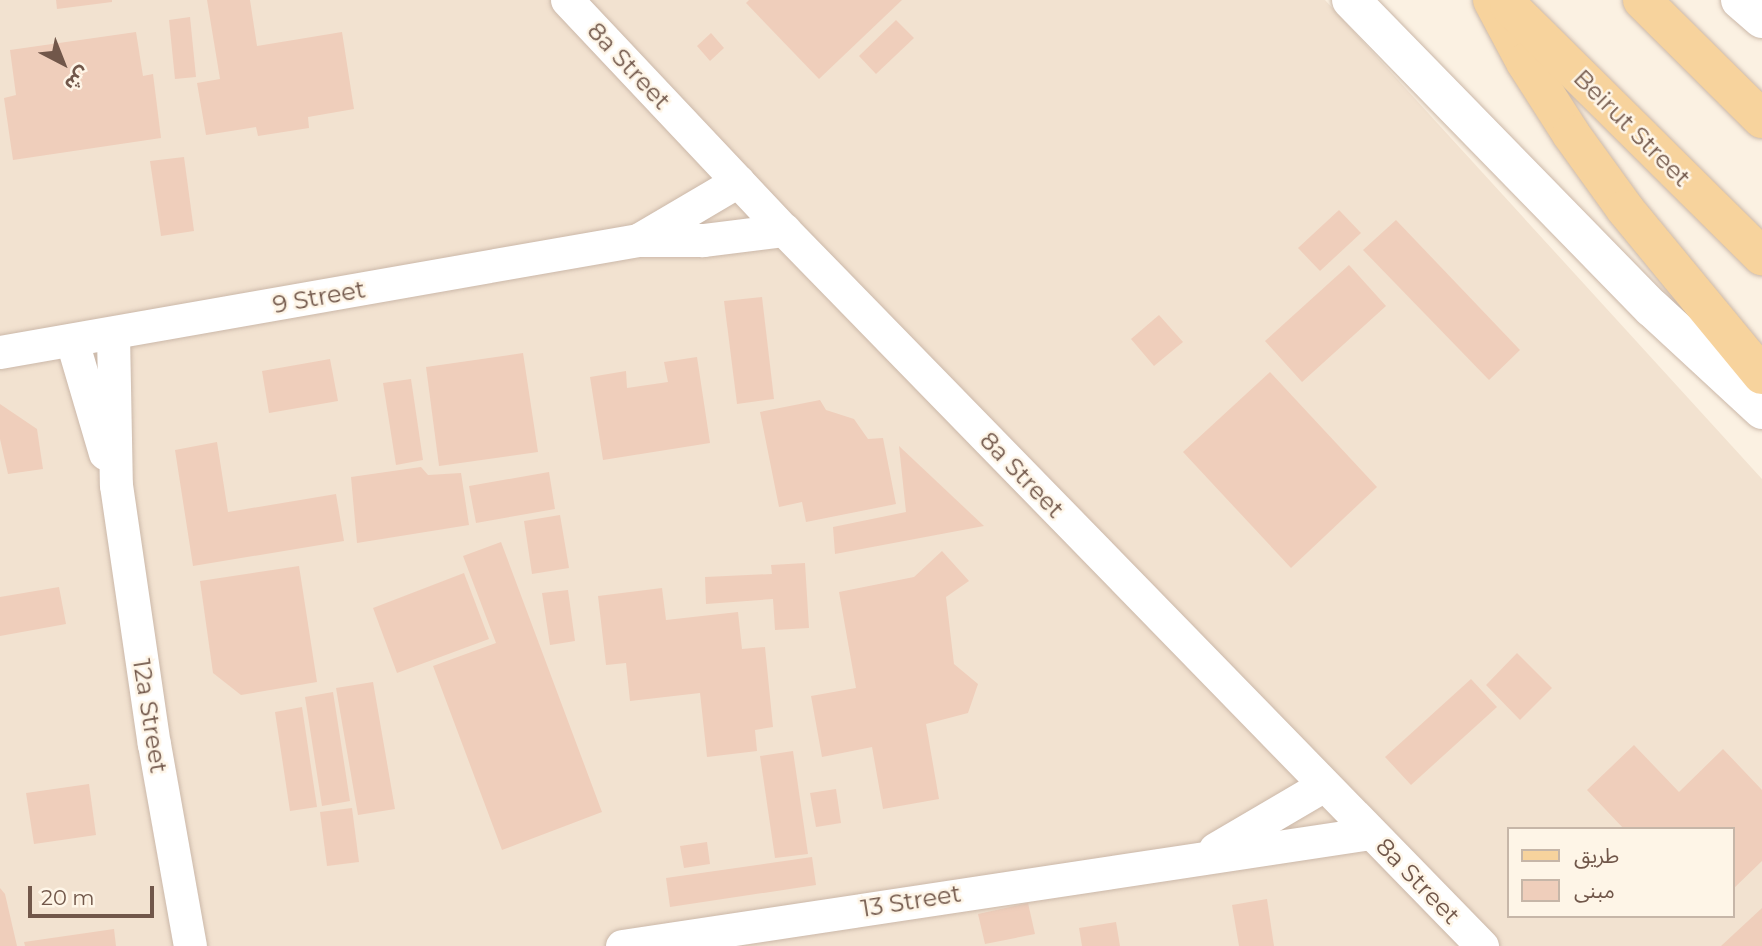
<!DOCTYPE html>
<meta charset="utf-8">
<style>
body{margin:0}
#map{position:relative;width:1762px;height:946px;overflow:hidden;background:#fbf1e2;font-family:Montserrat,"Noto Sans Arabic",sans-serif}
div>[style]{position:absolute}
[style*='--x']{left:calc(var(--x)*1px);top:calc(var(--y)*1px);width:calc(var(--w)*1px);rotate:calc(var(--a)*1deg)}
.residential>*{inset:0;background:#f2e2d0}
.building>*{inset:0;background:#efcebb}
.roads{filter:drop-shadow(0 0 2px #cbb8a9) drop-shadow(0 0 2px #cbb8a9)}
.minor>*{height:33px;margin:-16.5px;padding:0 16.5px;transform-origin:16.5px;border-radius:16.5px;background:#fff}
.secondary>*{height:38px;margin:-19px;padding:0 19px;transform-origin:19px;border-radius:19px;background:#fff}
.primary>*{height:38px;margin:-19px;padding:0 19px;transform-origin:19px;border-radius:19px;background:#f7d39d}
span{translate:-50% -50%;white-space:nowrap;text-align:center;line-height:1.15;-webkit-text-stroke:5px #fef5e7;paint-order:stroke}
.street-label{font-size:24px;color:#71574a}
.legend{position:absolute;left:1507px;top:827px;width:228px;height:91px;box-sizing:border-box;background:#fef5e7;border:2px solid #c6b6a8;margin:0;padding:9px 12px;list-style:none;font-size:21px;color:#71574a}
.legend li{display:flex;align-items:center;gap:14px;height:35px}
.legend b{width:35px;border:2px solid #c6b6a8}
.north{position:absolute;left:28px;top:28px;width:70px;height:70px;-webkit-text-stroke:5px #fef5e7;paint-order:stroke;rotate:138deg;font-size:19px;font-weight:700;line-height:28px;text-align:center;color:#71574a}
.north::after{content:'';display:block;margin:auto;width:24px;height:32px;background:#71574a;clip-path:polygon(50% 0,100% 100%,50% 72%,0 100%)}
.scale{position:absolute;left:28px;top:886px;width:126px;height:32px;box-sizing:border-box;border:4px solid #71574a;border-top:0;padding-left:9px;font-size:21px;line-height:24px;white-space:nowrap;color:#71574a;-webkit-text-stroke:5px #fef5e7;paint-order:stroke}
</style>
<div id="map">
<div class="residential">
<i style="clip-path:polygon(evenodd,0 0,1325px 0,1762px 479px,1762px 946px,0 946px,0 0,1508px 829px,1732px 829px,1732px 916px,1508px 916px,1508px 829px)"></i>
</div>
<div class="building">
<i style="clip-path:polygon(56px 0,112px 0,112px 2px,57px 9px)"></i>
<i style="clip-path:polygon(207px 0,250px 0,257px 46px,342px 32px,354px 109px,308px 117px,309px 128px,258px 136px,256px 127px,206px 135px,197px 83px,220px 79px)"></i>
<i style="clip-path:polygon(749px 0,902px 0,819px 79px,746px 3px)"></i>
<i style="clip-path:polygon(190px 17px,196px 77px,175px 79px,169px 20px)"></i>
<i style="clip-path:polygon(896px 20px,914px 38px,876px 74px,859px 56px)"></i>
<i style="clip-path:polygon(136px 32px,143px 76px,153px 74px,161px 138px,13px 160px,4px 98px,16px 95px,10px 50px)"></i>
<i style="clip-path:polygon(711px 33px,724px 48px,710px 61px,697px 46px)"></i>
<i style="clip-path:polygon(184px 157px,194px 231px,161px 236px,150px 161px)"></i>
<i style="clip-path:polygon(1339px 210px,1361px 233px,1320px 271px,1298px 248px)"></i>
<i style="clip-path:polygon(1396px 220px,1520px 350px,1489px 380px,1363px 250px)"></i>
<i style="clip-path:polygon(1349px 265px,1386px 306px,1302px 382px,1265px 341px)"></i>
<i style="clip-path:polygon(762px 297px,774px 399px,737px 404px,724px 301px)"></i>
<i style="clip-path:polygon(1159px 315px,1183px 342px,1154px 366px,1131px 339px)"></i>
<i style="clip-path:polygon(523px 353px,538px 452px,439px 466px,426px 367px)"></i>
<i style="clip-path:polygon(697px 357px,710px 443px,603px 460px,590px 377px,626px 371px,627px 388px,668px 382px,664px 362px)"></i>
<i style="clip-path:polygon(330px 359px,338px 401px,269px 413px,262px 371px)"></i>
<i style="clip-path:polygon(1270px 372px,1377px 487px,1291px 568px,1183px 452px)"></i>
<i style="clip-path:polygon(411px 379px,423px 460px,396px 465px,383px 383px)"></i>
<i style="clip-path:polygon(820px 400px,826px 410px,854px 419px,868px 439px,883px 438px,896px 504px,806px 522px,802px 502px,779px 507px,760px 412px)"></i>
<i style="clip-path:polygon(0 404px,37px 429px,43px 469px,8px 474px,0 439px)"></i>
<i style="clip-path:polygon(217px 442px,228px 512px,336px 494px,344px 541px,193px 566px,175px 450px)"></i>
<i style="clip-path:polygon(899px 446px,984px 526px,835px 554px,833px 527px,906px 512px)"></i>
<i style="clip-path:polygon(421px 467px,428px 475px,461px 473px,469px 525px,357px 543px,351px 477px)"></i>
<i style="clip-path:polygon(549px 472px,555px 509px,476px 523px,469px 486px)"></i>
<i style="clip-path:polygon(560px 515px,569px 568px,532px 574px,524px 521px)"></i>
<i style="clip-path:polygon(501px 542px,602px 812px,502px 850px,433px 666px,496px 643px,463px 556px)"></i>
<i style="clip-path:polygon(942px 551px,969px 581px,946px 597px,954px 664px,978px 684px,968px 713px,926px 724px,939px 799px,883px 809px,872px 747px,822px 757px,811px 696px,856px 688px,839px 592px,914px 577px)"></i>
<i style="clip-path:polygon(805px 563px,809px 628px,775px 630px,773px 599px,706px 604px,705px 577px,772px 574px,771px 565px)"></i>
<i style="clip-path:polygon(299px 566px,317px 682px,241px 695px,213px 673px,200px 581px)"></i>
<i style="clip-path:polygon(464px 573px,489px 639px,397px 673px,373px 608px)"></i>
<i style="clip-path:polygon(59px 587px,66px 624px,0 636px,0 597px)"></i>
<i style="clip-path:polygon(662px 588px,666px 620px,738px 612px,742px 649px,765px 647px,773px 727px,755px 730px,757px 751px,707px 757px,700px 693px,630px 701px,626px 663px,606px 665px,598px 596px)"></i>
<i style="clip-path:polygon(568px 590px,575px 641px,550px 645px,542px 593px)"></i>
<i style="clip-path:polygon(1517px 653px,1552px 688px,1520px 720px,1486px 685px)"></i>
<i style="clip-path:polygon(1471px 679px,1497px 707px,1411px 785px,1385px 757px)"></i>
<i style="clip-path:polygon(373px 682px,395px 809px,358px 815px,336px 688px)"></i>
<i style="clip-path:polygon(333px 692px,350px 801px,322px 806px,305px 697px)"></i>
<i style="clip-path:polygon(302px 707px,317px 807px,290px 811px,275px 712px)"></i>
<i style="clip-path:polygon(1634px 745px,1679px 792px,1723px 749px,1762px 790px,1762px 861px,1732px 890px,1732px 829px,1624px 829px,1587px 790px)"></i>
<i style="clip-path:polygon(793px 751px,808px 854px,775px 858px,760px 756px)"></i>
<i style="clip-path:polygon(89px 784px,96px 835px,34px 844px,26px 793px)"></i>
<i style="clip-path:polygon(836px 789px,841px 823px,816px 827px,810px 793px)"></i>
<i style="clip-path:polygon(352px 808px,359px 862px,327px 866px,320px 812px)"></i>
<i style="clip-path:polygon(707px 842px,710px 864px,684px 868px,680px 846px)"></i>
<i style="clip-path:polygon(812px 857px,816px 885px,670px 907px,666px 878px)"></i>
<i style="clip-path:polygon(0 888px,5px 894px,17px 946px,0 946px)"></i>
<i style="clip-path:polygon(1267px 899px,1274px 946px,1239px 946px,1232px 905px)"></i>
<i style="clip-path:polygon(1028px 903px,1035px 934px,985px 944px,978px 914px)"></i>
<i style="clip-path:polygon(1762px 908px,1762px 946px,1721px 946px)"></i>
<i style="clip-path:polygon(1116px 922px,1120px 946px,1082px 946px,1079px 928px)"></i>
<i style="clip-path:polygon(114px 929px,116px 946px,25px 946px,24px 942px)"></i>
</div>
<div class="roads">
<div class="minor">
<i style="--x:567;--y:0;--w:316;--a:46.7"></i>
<i style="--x:784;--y:230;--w:1000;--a:45.73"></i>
<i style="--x:638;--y:240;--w:116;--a:-30.5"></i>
<i style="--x:113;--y:334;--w:151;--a:88.9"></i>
<i style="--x:116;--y:485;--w:262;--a:81.7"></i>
<i style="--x:154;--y:744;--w:205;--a:79.9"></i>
<i style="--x:72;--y:341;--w:117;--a:73.6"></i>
<i style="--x:0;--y:352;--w:648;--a:-9.96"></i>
<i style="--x:638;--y:240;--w:65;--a:0"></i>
<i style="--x:703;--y:240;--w:82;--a:-7"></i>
<i style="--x:1215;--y:849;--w:126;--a:-30.4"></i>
<i style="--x:622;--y:946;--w:757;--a:-8.58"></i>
</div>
<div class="secondary">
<i style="--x:1351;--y:0;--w:431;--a:45.7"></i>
<i style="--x:1652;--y:308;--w:150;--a:42.8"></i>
<i style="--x:1740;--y:0;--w:29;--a:41"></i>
</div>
<div class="primary">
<i style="--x:1492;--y:0;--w:70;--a:62"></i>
<i style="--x:1525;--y:62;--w:85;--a:57.4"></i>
<i style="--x:1571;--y:134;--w:92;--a:54.2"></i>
<i style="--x:1625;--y:209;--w:215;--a:50.5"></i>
<i style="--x:1642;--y:0;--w:169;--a:44.8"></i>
<i style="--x:1509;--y:6;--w:356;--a:44.7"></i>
</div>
</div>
<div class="street-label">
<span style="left:629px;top:66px;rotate:47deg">8a Street</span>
<span style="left:1632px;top:128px;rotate:45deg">Beirut Street</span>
<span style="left:319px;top:297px;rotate:-10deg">9 Street</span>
<span style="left:1022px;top:475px;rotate:46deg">8a Street</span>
<span style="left:150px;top:716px;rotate:81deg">12a Street</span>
<span style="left:1418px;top:881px;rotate:46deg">8a Street</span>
<span style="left:911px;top:901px;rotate:-9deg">13 Street</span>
</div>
<ul class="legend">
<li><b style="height:9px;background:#f7d39d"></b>طريق</li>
<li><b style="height:19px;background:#efcebb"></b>مبنى</li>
</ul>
<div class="north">ش</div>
<div class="scale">20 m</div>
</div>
